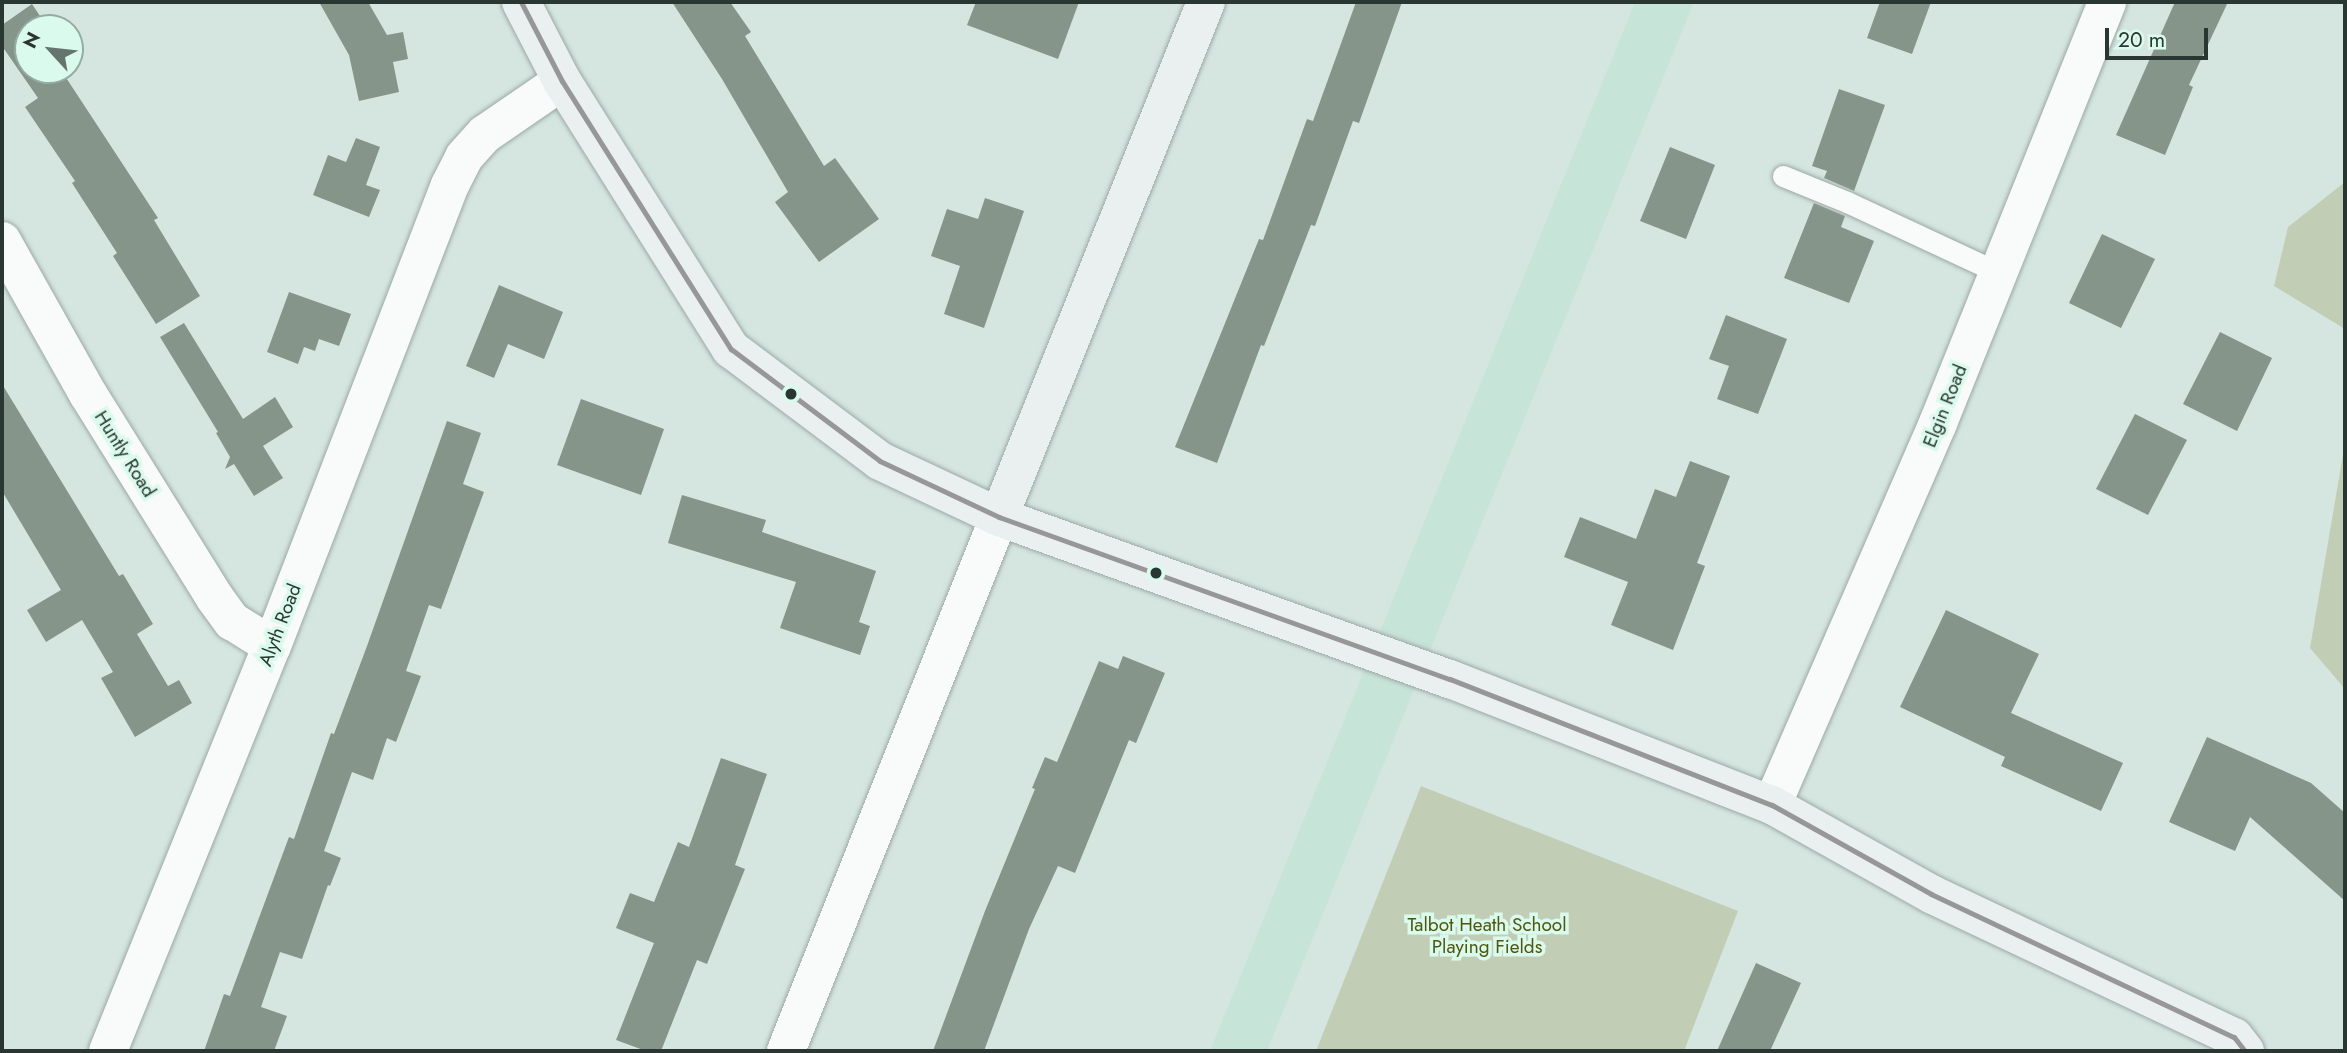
<!DOCTYPE html>
<style>
body{margin:0}
#map{position:relative;width:2347px;height:1053px;overflow:hidden;background:#d5e6e0;font-family:Jost,sans-serif}
div>[style]{position:absolute}
[style*='--x']{left:calc(var(--x)*1px);top:calc(var(--y)*1px);width:calc(var(--w)*1px);rotate:calc(var(--a)*1deg)}
.built>*{inset:0;background:#c7e4d9}
.green>*{inset:0;background:#c2cdb5}
.building>*{inset:0;background:#85958a}
.roads{filter:drop-shadow(0 0 2px #9ca9a5) drop-shadow(0 0 2px #9ca9a5)}
.lane>*{height:21px;margin:-10.5px;padding:0 10.5px;transform-origin:10.5px;border-radius:10.5px;background:#f9fbfa}
.street>*{height:38px;margin:-19px;padding:0 19px;transform-origin:19px;border-radius:19px;background:#f9fbfa}
.secondary>*{height:38px;margin:-19px;padding:0 19px;transform-origin:19px;border-radius:19px;background:#e9f0ef}
.bus-1>*{height:5px;margin:-2.5px;padding:0 2.5px;transform-origin:2.5px;border-radius:2.5px;background:#979797}
.dots>*{width:19px;height:19px;translate:-50% -50%;box-sizing:border-box;border:4px solid #dbfaee;border-radius:50%}
span{translate:-50% -50%;white-space:nowrap;text-align:center;line-height:1.15;-webkit-text-stroke:7px #dbfaee;paint-order:stroke}
.street-label{font-size:19px;color:#2a3632}
.park-label{font-size:19px;color:#50560d}
.frame{position:absolute;inset:0;border:4px solid #2a3632;pointer-events:none}
.north{position:absolute;left:14px;top:14px;width:70px;height:70px;box-sizing:border-box;background:#dbfaee;border:2px solid #94aca3;border-radius:50%;rotate:297deg;font-size:19px;font-weight:700;line-height:28px;text-align:center;color:#2a3632}
.north::after{content:'';display:block;margin:auto;width:24px;height:32px;background:#66746f;clip-path:polygon(50% 0,100% 100%,50% 72%,0 100%)}
.scale{position:absolute;left:2105px;top:28px;width:103px;height:32px;box-sizing:border-box;border:4px solid #2a3632;border-top:0;padding-left:9px;font-size:21px;line-height:24px;white-space:nowrap;color:#2a3632;-webkit-text-stroke:5px #dbfaee;paint-order:stroke}
</style>
<div id="map">
<div class="built">
<i style="clip-path:polygon(1635px 2px,1694px 2px,1267px 1051px,1210px 1051px)"></i>
</div>
<div class="green">
<i style="clip-path:polygon(2345px 182px,2345px 329px,2274px 286px,2288px 227px)"></i>
<i style="clip-path:polygon(2345px 443px,2345px 689px,2310px 648px)"></i>
<i style="clip-path:polygon(1421px 786px,1738px 911px,1684px 1051px,1316px 1051px)"></i>
</div>
<div class="building">
<i style="clip-path:polygon(319px 2px,368px 2px,387px 35px,403px 32px,408px 59px,393px 62px,399px 92px,359px 101px,349px 55px)"></i>
<i style="clip-path:polygon(672px 2px,730px 2px,751px 32px,745px 36px,824px 166px,835px 158px,879px 219px,819px 262px,775px 202px,788px 192px,722px 79px)"></i>
<i style="clip-path:polygon(976px 2px,1079px 2px,1058px 59px,967px 25px)"></i>
<i style="clip-path:polygon(1356px 2px,1402px 2px,1359px 123px,1353px 121px,1315px 226px,1311px 225px,1264px 346px,1261px 345px,1217px 463px,1175px 447px,1259px 239px,1263px 240px,1307px 119px,1313px 121px)"></i>
<i style="clip-path:polygon(1880px 2px,1931px 2px,1912px 54px,1867px 38px)"></i>
<i style="clip-path:polygon(2175px 2px,2228px 2px,2189px 85px,2193px 87px,2165px 155px,2116px 135px)"></i>
<i style="clip-path:polygon(32px 4px,48px 28px,28px 28px,28px 70px,61px 70px,158px 218px,154px 220px,200px 296px,156px 324px,113px 256px,117px 253px,72px 183px,75px 181px,25px 107px,38px 98px,2px 46px,2px 25px)"></i>
<i style="clip-path:polygon(1839px 89px,1885px 105px,1854px 191px,1824px 178px,1827px 171px,1812px 166px)"></i>
<i style="clip-path:polygon(356px 138px,380px 147px,366px 185px,380px 190px,369px 217px,313px 195px,328px 155px,346px 162px)"></i>
<i style="clip-path:polygon(1670px 147px,1715px 165px,1686px 239px,1640px 221px)"></i>
<i style="clip-path:polygon(985px 198px,1024px 211px,984px 328px,944px 314px,960px 266px,931px 256px,947px 209px,978px 219px)"></i>
<i style="clip-path:polygon(1814px 203px,1845px 216px,1841px 227px,1874px 241px,1849px 303px,1784px 278px)"></i>
<i style="clip-path:polygon(2102px 234px,2155px 259px,2121px 328px,2069px 303px)"></i>
<i style="clip-path:polygon(499px 285px,563px 312px,544px 359px,508px 344px,494px 378px,466px 366px)"></i>
<i style="clip-path:polygon(289px 292px,351px 314px,339px 346px,319px 339px,315px 351px,304px 347px,298px 364px,267px 352px)"></i>
<i style="clip-path:polygon(1726px 315px,1787px 339px,1758px 414px,1717px 399px,1729px 366px,1709px 359px)"></i>
<i style="clip-path:polygon(184px 323px,243px 419px,275px 397px,293px 427px,263px 446px,283px 478px,254px 496px,234px 464px,225px 469px,230px 457px,216px 433px,218px 432px,160px 337px)"></i>
<i style="clip-path:polygon(2220px 332px,2272px 358px,2237px 431px,2183px 404px)"></i>
<i style="clip-path:polygon(2px 384px,119px 576px,123px 574px,153px 624px,137px 634px,168px 686px,179px 680px,192px 703px,135px 737px,101px 678px,113px 672px,82px 620px,46px 642px,27px 610px,61px 590px,2px 491px)"></i>
<i style="clip-path:polygon(581px 399px,664px 429px,641px 495px,557px 465px)"></i>
<i style="clip-path:polygon(2135px 414px,2187px 440px,2148px 515px,2096px 489px)"></i>
<i style="clip-path:polygon(447px 421px,481px 433px,463px 484px,484px 492px,441px 609px,429px 605px,406px 671px,421px 676px,396px 742px,387px 738px,373px 780px,352px 772px,324px 851px,341px 858px,330px 886px,328px 885px,302px 959px,280px 952px,261px 1007px,287px 1016px,274px 1051px,204px 1051px,224px 994px,230px 996px,289px 837px,294px 839px,331px 733px,334px 734px,367px 646px)"></i>
<i style="clip-path:polygon(1690px 461px,1730px 476px,1697px 563px,1705px 566px,1673px 650px,1611px 625px,1628px 582px,1564px 557px,1580px 517px,1636px 539px,1655px 489px,1676px 497px)"></i>
<i style="clip-path:polygon(682px 495px,766px 520px,762px 532px,876px 571px,859px 622px,870px 626px,860px 655px,780px 628px,796px 582px,668px 543px)"></i>
<i style="clip-path:polygon(1946px 610px,2039px 654px,2011px 713px,2123px 763px,2101px 811px,2001px 766px,2005px 757px,1900px 707px)"></i>
<i style="clip-path:polygon(1123px 656px,1165px 673px,1136px 743px,1129px 740px,1075px 873px,1058px 866px,1029px 929px,984px 1051px,933px 1051px,985px 911px,1035px 789px,1032px 788px,1045px 757px,1057px 762px,1099px 661px,1118px 669px)"></i>
<i style="clip-path:polygon(2207px 737px,2311px 783px,2345px 813px,2345px 901px,2250px 817px,2235px 851px,2169px 822px)"></i>
<i style="clip-path:polygon(721px 758px,767px 774px,735px 865px,745px 869px,707px 964px,697px 960px,661px 1051px,646px 1051px,616px 1040px,654px 943px,616px 928px,630px 893px,654px 902px,678px 842px,689px 847px)"></i>
<i style="clip-path:polygon(1756px 963px,1801px 983px,1770px 1051px,1717px 1051px)"></i>
</div>
<div class="roads">
<div class="lane">
<i style="--x:1783;--y:176;--w:69;--a:22.1"></i>
<i style="--x:1847;--y:202;--w:168;--a:25"></i>
</div>
<div class="street">
<i style="--x:2;--y:241;--w:176;--a:60.7"></i>
<i style="--x:88;--y:394;--w:240;--a:58.1"></i>
<i style="--x:215;--y:598;--w:29;--a:54"></i>
<i style="--x:232;--y:621;--w:47;--a:32"></i>
<i style="--x:1772;--y:805;--w:417;--a:-66.5"></i>
<i style="--x:1938;--y:423;--w:454;--a:-68.1"></i>
<i style="--x:108;--y:1051;--w:437;--a:-68"></i>
<i style="--x:272;--y:646;--w:494;--a:-68.9"></i>
<i style="--x:450;--y:185;--w:31;--a:-63"></i>
<i style="--x:464;--y:157;--w:31;--a:-48"></i>
<i style="--x:485;--y:134;--w:93;--a:-34.5"></i>
<i style="--x:786;--y:1051;--w:575;--a:-68.25"></i>
</div>
<div class="secondary">
<i style="--x:521;--y:2;--w:89;--a:62.6"></i>
<i style="--x:562;--y:81;--w:317;--a:57.8"></i>
<i style="--x:731;--y:349;--w:186;--a:36.9"></i>
<i style="--x:880;--y:461;--w:132;--a:25.2"></i>
<i style="--x:999;--y:517;--w:479;--a:19.8"></i>
<i style="--x:1450;--y:679;--w:346;--a:21.4"></i>
<i style="--x:1772;--y:805;--w:182;--a:29.2"></i>
<i style="--x:1931;--y:894;--w:335;--a:25.3"></i>
<i style="--x:2234;--y:1037;--w:18;--a:52"></i>
<i style="--x:999;--y:517;--w:555;--a:-68.1"></i>
</div>
</div>
<div class="bus-1">
<i style="--x:521;--y:2;--w:89;--a:62.6"></i>
<i style="--x:562;--y:81;--w:317;--a:57.8"></i>
<i style="--x:731;--y:349;--w:186;--a:36.9"></i>
<i style="--x:880;--y:461;--w:132;--a:25.2"></i>
<i style="--x:999;--y:517;--w:479;--a:19.8"></i>
<i style="--x:1450;--y:679;--w:346;--a:21.4"></i>
<i style="--x:1772;--y:805;--w:182;--a:29.2"></i>
<i style="--x:1931;--y:894;--w:335;--a:25.3"></i>
<i style="--x:2234;--y:1037;--w:18;--a:52"></i>
</div>
<div class="dots">
<i style="left:791px;top:394px;background:#2a3632"></i>
<i style="left:1156px;top:573px;background:#2a3632"></i>
</div>
<div class="street-label">
<span style="left:1945px;top:406px;rotate:-68deg">Elgin Road</span>
<span style="left:125px;top:454px;rotate:58deg">Huntly Road</span>
<span style="left:280px;top:625px;rotate:-69deg">Alyth Road</span>
</div>
<div class="park-label">
<span style="left:1487px;top:936px">Talbot Heath School<br>Playing Fields</span>
</div>
<div class="frame"></div>
<div class="north">N</div>
<div class="scale">20 m</div>
</div>
